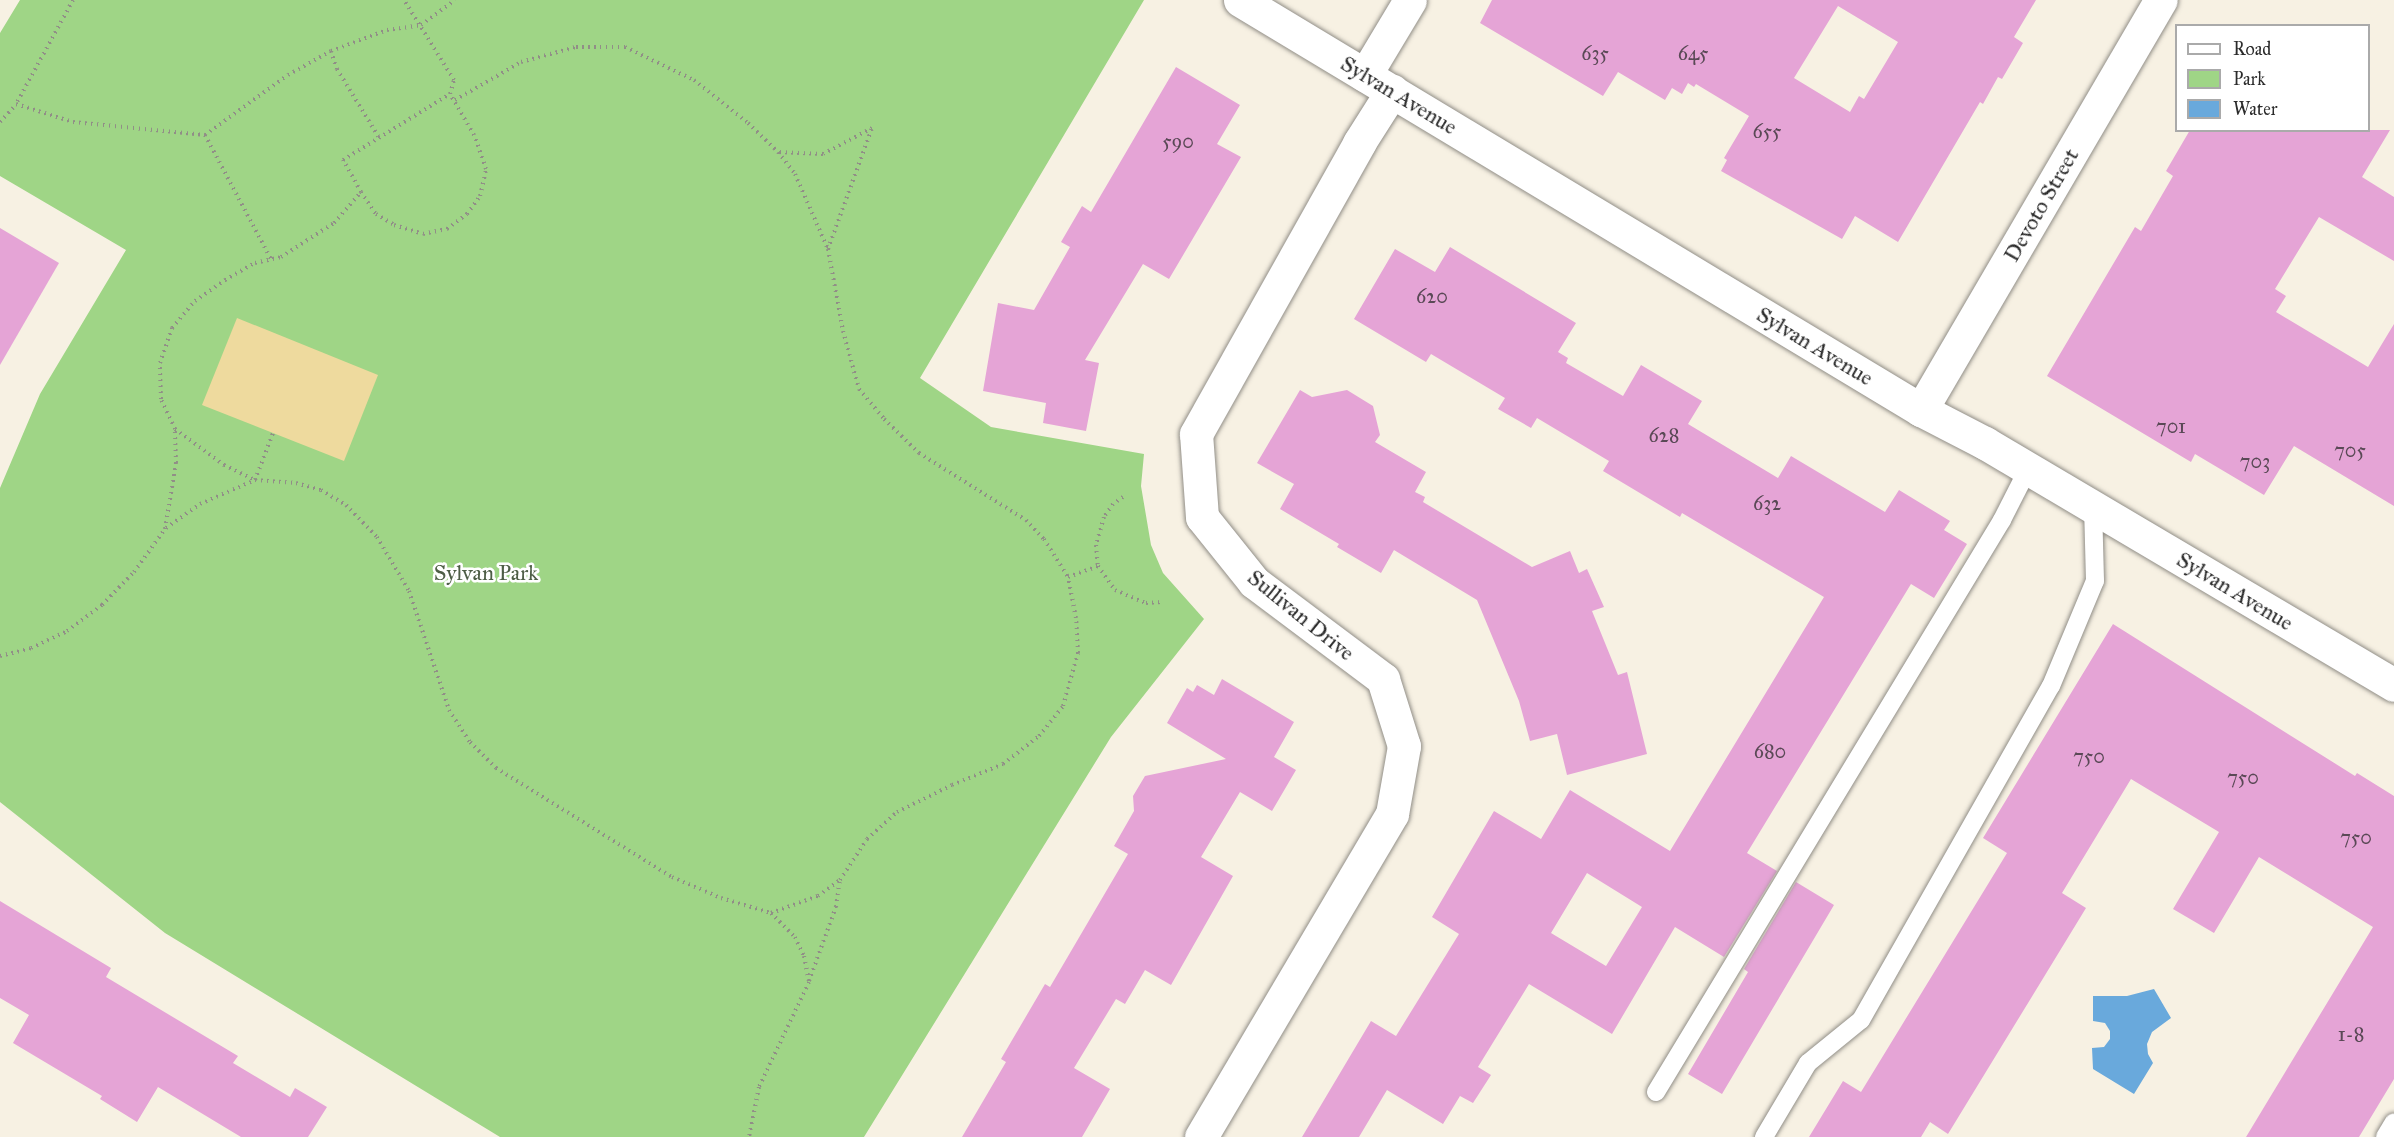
<!DOCTYPE html>
<style>
body{margin:0}
#map{position:relative;width:2394px;height:1137px;overflow:hidden;background:#f7f1e3;font-family:"IM FELL Great Primer",serif}
div>[style]{position:absolute}
[style*='--x']{left:calc(var(--x)*1px);top:calc(var(--y)*1px);width:calc(var(--w)*1px);rotate:calc(var(--a)*1deg)}
.green>*{inset:0;background:#9fd586}
.sand>*{inset:0;background:#eeda9e}
.water>*{inset:0;background:#69a9dc}
.building>*{inset:0;background:#e5a4d6}
.path>*{height:4px;margin-top:-2px;transform-origin:0;background:repeating-linear-gradient(90deg,#918e87 0 1.5px,transparent 0 6px)}
.roads{filter:drop-shadow(0 0 2px #918e87) drop-shadow(0 0 2px #918e87)}
.service>*{height:18px;margin:-9px;padding:0 9px;transform-origin:9px;border-radius:9px;background:#fff}
.minor>*{height:33px;margin:-16.5px;padding:0 16.5px;transform-origin:16.5px;border-radius:16.5px;background:#fff}
.tertiary>*{height:33px;margin:-16.5px;padding:0 16.5px;transform-origin:16.5px;border-radius:16.5px;background:#fff}
span{translate:-50% -50%;white-space:nowrap;text-align:center;line-height:1.15;-webkit-text-stroke:5px #fff;paint-order:stroke}
.number-label{font-size:20px;color:#5a4956}
.number-label span{-webkit-text-stroke-width:0}
.street-label{font-size:22px;color:#2b2b2b}
.park-label{font-size:22px;color:#4e5e46}
.legend{position:absolute;left:2175px;top:24px;width:195px;height:108px;box-sizing:border-box;background:#fff;border:2px solid #aaa;margin:0;padding:8px 10px;list-style:none;font-size:18px;color:#2b2b2b}
.legend li{display:flex;align-items:center;gap:12px;height:30px}
.legend b{width:30px;border:2px solid #aaa}
</style>
<div id="map">
<div class="green">
<i style="clip-path:polygon(20px 0,1144px 0,920px 378px,991px 427px,1144px 454px,1141px 486px,1151px 545px,1163px 573px,1204px 619px,1111px 737px,864px 1137px,500px 1137px,165px 933px,0 802px,0 488px,40px 394px,126px 250px,0 176px,0 33px)"></i>
</div>
<div class="sand">
<i style="clip-path:polygon(237px 318px,378px 375px,344px 461px,202px 405px)"></i>
</div>
<div class="water">
<i style="clip-path:polygon(2154px 989px,2171px 1018px,2152px 1032px,2147px 1044px,2148px 1054px,2153px 1063px,2134px 1094px,2093px 1069px,2092px 1048px,2104px 1047px,2110px 1039px,2110px 1031px,2105px 1023px,2093px 1021px,2093px 996px,2127px 996px)"></i>
</div>
<div class="building">
<i style="clip-path:polygon(evenodd,1492px 0,2036px 0,2014px 37px,2023px 43px,2002px 79px,1998px 77px,1983px 104px,1980px 102px,1898px 242px,1855px 216px,1842px 239px,1721px 171px,1727px 160px,1724px 158px,1749px 116px,1696px 84px,1694px 87px,1688px 83px,1682px 94px,1672px 88px,1665px 100px,1618px 72px,1603px 96px,1480px 23px,1492px 0,1838px 6px,1898px 42px,1864px 99px,1859px 96px,1850px 112px,1794px 78px,1838px 6px)"></i>
<i style="clip-path:polygon(1176px 67px,1240px 105px,1217px 144px,1241px 157px,1169px 279px,1143px 264px,1085px 360px,1099px 363px,1086px 431px,1043px 423px,1046px 403px,983px 391px,998px 303px,1034px 310px,1070px 247px,1061px 242px,1082px 206px,1091px 212px)"></i>
<i style="clip-path:polygon(2190px 130px,2390px 130px,2362px 177px,2394px 197px,2394px 261px,2319px 217px,2275px 289px,2286px 296px,2276px 312px,2368px 367px,2394px 324px,2394px 506px,2294px 446px,2264px 495px,2195px 454px,2191px 462px,2047px 376px,2135px 227px,2141px 231px,2173px 176px,2166px 171px)"></i>
<i style="clip-path:polygon(0 228px,59px 263px,0 365px)"></i>
<i style="clip-path:polygon(evenodd,1450px 247px,1576px 323px,1558px 352px,1568px 358px,1566px 363px,1623px 396px,1641px 365px,1702px 401px,1688px 424px,1778px 478px,1791px 456px,1885px 512px,1899px 490px,1950px 521px,1944px 530px,1967px 544px,1934px 598px,1911px 584px,1747px 853px,1777px 871px,1724px 957px,1675px 927px,1612px 1034px,1529px 984px,1478px 1067px,1491px 1075px,1473px 1103px,1460px 1096px,1443px 1124px,1387px 1090px,1359px 1137px,1302px 1137px,1371px 1021px,1396px 1036px,1459px 934px,1432px 917px,1494px 811px,1541px 839px,1570px 790px,1670px 851px,1824px 597px,1682px 513px,1680px 517px,1603px 471px,1609px 461px,1537px 418px,1531px 428px,1498px 409px,1505px 398px,1431px 354px,1426px 362px,1354px 319px,1395px 249px,1435px 272px,1450px 247px,1587px 873px,1642px 907px,1606px 966px,1551px 933px,1587px 873px)"></i>
<i style="clip-path:polygon(1300px 390px,1312px 397px,1347px 390px,1373px 406px,1380px 435px,1375px 442px,1426px 472px,1415px 492px,1425px 497px,1423px 502px,1532px 567px,1570px 551px,1579px 573px,1587px 569px,1604px 607px,1592px 611px,1618px 675px,1627px 672px,1647px 754px,1567px 775px,1557px 734px,1530px 741px,1519px 701px,1477px 600px,1394px 550px,1381px 573px,1337px 547px,1339px 544px,1280px 509px,1294px 484px,1257px 463px)"></i>
<i style="clip-path:polygon(2113px 624px,2355px 776px,2357px 773px,2394px 796px,2394px 1079px,2359px 1137px,2246px 1137px,2373px 927px,2259px 857px,2214px 933px,2173px 909px,2219px 832px,2131px 779px,2062px 893px,2086px 908px,1948px 1134px,1930px 1122px,1921px 1137px,1809px 1137px,1843px 1081px,1861px 1092px,2007px 853px,1983px 838px)"></i>
<i style="clip-path:polygon(1222px 679px,1294px 722px,1274px 757px,1296px 770px,1272px 811px,1240px 792px,1201px 857px,1233px 876px,1171px 985px,1145px 970px,1125px 1004px,1116px 999px,1074px 1068px,1110px 1089px,1082px 1137px,962px 1137px,1006px 1062px,1001px 1059px,1045px 984px,1050px 987px,1128px 854px,1114px 846px,1134px 811px,1133px 796px,1145px 776px,1226px 759px,1167px 723px,1187px 688px,1193px 692px,1197px 685px,1214px 695px)"></i>
<i style="clip-path:polygon(1796px 882px,1834px 905px,1722px 1094px,1688px 1074px,1748px 972px,1744px 969px)"></i>
<i style="clip-path:polygon(0 901px,111px 968px,106px 977px,238px 1056px,233px 1063px,290px 1097px,295px 1088px,327px 1107px,308px 1137px,241px 1137px,158px 1087px,137px 1122px,100px 1099px,102px 1096px,13px 1043px,29px 1015px,0 998px)"></i>
</div>
<div class="path">
<i style="--x:73;--y:0;--w:119;--a:118.7"></i>
<i style="--x:16;--y:104;--w:60;--a:17.5"></i>
<i style="--x:73;--y:122;--w:133;--a:5.6"></i>
<i style="--x:205;--y:135;--w:102;--a:-35.9"></i>
<i style="--x:288;--y:75;--w:49;--a:-29.2"></i>
<i style="--x:331;--y:51;--w:60;--a:-20.6"></i>
<i style="--x:387;--y:30;--w:34;--a:-8"></i>
<i style="--x:421;--y:25;--w:42;--a:-36.3"></i>
<i style="--x:331;--y:51;--w:19;--a:72"></i>
<i style="--x:337;--y:69;--w:79;--a:58.5"></i>
<i style="--x:455;--y:100;--w:76;--a:-29.9"></i>
<i style="--x:521;--y:62;--w:57;--a:-15.3"></i>
<i style="--x:576;--y:47;--w:49;--a:0"></i>
<i style="--x:625;--y:47;--w:76;--a:25.6"></i>
<i style="--x:694;--y:80;--w:69;--a:38.5"></i>
<i style="--x:748;--y:123;--w:42;--a:44"></i>
<i style="--x:778;--y:152;--w:28;--a:52"></i>
<i style="--x:795;--y:174;--w:82;--a:66.3"></i>
<i style="--x:828;--y:249;--w:129;--a:-70"></i>
<i style="--x:872;--y:128;--w:55;--a:152"></i>
<i style="--x:823;--y:154;--w:45;--a:-177.5"></i>
<i style="--x:0;--y:122;--w:23;--a:-47"></i>
<i style="--x:205;--y:135;--w:140;--a:62"></i>
<i style="--x:361;--y:192;--w:27;--a:56"></i>
<i style="--x:376;--y:214;--w:21;--a:31"></i>
<i style="--x:394;--y:225;--w:30;--a:17"></i>
<i style="--x:423;--y:234;--w:25;--a:-12"></i>
<i style="--x:447;--y:229;--w:25;--a:-37"></i>
<i style="--x:467;--y:214;--w:22;--a:-54"></i>
<i style="--x:480;--y:196;--w:28;--a:-77"></i>
<i style="--x:486;--y:169;--w:36;--a:-109"></i>
<i style="--x:474;--y:135;--w:48;--a:-120.3"></i>
<i style="--x:450;--y:94;--w:15;--a:-74"></i>
<i style="--x:454;--y:80;--w:94;--a:-122"></i>
<i style="--x:828;--y:249;--w:83;--a:79.6"></i>
<i style="--x:843;--y:331;--w:60;--a:74.6"></i>
<i style="--x:859;--y:389;--w:39;--a:50"></i>
<i style="--x:884;--y:419;--w:49;--a:44.2"></i>
<i style="--x:919;--y:453;--w:126;--a:32.1"></i>
<i style="--x:1026;--y:520;--w:26;--a:47"></i>
<i style="--x:1044;--y:539;--w:45;--a:57.7"></i>
<i style="--x:175;--y:429;--w:61;--a:36.3"></i>
<i style="--x:224;--y:465;--w:34;--a:26"></i>
<i style="--x:255;--y:480;--w:41;--a:4.2"></i>
<i style="--x:296;--y:483;--w:26;--a:16"></i>
<i style="--x:321;--y:490;--w:29;--a:31"></i>
<i style="--x:346;--y:505;--w:45;--a:45.9"></i>
<i style="--x:377;--y:537;--w:63;--a:59.3"></i>
<i style="--x:409;--y:591;--w:126;--a:71.4"></i>
<i style="--x:449;--y:710;--w:38;--a:57"></i>
<i style="--x:470;--y:742;--w:37;--a:45"></i>
<i style="--x:496;--y:768;--w:207;--a:31.8"></i>
<i style="--x:672;--y:877;--w:53;--a:23.2"></i>
<i style="--x:721;--y:898;--w:52;--a:16.7"></i>
<i style="--x:771;--y:913;--w:34;--a:45"></i>
<i style="--x:795;--y:937;--w:21;--a:65"></i>
<i style="--x:804;--y:956;--w:26;--a:79"></i>
<i style="--x:809;--y:982;--w:116;--a:115.5"></i>
<i style="--x:759;--y:1087;--w:51;--a:101.3"></i>
<i style="--x:1123;--y:497;--w:12;--a:145"></i>
<i style="--x:1113;--y:504;--w:16;--a:125"></i>
<i style="--x:1104;--y:517;--w:29;--a:106"></i>
<i style="--x:1096;--y:545;--w:21;--a:85"></i>
<i style="--x:1098;--y:566;--w:29;--a:55"></i>
<i style="--x:1115;--y:590;--w:34;--a:23"></i>
<i style="--x:1146;--y:603;--w:16;--a:-4"></i>
<i style="--x:166;--y:528;--w:42;--a:-35.2"></i>
<i style="--x:200;--y:504;--w:60;--a:-23.6"></i>
<i style="--x:255;--y:480;--w:50;--a:-69"></i>
<i style="--x:0;--y:656;--w:32;--a:-14"></i>
<i style="--x:31;--y:648;--w:40;--a:-25"></i>
<i style="--x:67;--y:631;--w:44;--a:-36.6"></i>
<i style="--x:102;--y:605;--w:46;--a:-45.9"></i>
<i style="--x:134;--y:572;--w:53;--a:-54.2"></i>
<i style="--x:165;--y:529;--w:67;--a:-80.5"></i>
<i style="--x:176;--y:463;--w:34;--a:-92"></i>
<i style="--x:175;--y:429;--w:33;--a:-115"></i>
<i style="--x:161;--y:399;--w:36;--a:-92"></i>
<i style="--x:160;--y:363;--w:37;--a:-71"></i>
<i style="--x:172;--y:328;--w:35;--a:-50"></i>
<i style="--x:195;--y:301;--w:37;--a:-35"></i>
<i style="--x:225;--y:280;--w:34;--a:-30"></i>
<i style="--x:255;--y:263;--w:27;--a:-13"></i>
<i style="--x:281;--y:257;--w:63;--a:-32.7"></i>
<i style="--x:334;--y:223;--w:41;--a:-48.9"></i>
<i style="--x:361;--y:192;--w:37;--a:-119"></i>
<i style="--x:343;--y:160;--w:126;--a:-31.7"></i>
<i style="--x:771;--y:913;--w:50;--a:-19.9"></i>
<i style="--x:818;--y:896;--w:26;--a:-36"></i>
<i style="--x:809;--y:981;--w:79;--a:-70"></i>
<i style="--x:836;--y:907;--w:27;--a:-82"></i>
<i style="--x:840;--y:880;--w:49;--a:-56.6"></i>
<i style="--x:867;--y:839;--w:40;--a:-42"></i>
<i style="--x:897;--y:812;--w:61;--a:-26.1"></i>
<i style="--x:952;--y:785;--w:55;--a:-22.4"></i>
<i style="--x:1003;--y:764;--w:46;--a:-37.9"></i>
<i style="--x:1039;--y:736;--w:38;--a:-51"></i>
<i style="--x:1063;--y:706;--w:55;--a:-74.2"></i>
<i style="--x:1078;--y:653;--w:35;--a:-93"></i>
<i style="--x:1076;--y:618;--w:42;--a:-101"></i>
<i style="--x:1068;--y:577;--w:32;--a:-20"></i>
</div>
<div class="roads">
<div class="service">
<i style="--x:1656;--y:1092;--w:669;--a:-58.83"></i>
<i style="--x:2002;--y:520;--w:57;--a:-63"></i>
<i style="--x:1764;--y:1137;--w:86;--a:-59.3"></i>
<i style="--x:1808;--y:1063;--w:68;--a:-39.1"></i>
<i style="--x:1861;--y:1020;--w:384;--a:-60.4"></i>
<i style="--x:2051;--y:686;--w:114;--a:-67.3"></i>
<i style="--x:2095;--y:581;--w:74;--a:-91.5"></i>
<i style="--x:2385;--y:1137;--w:17;--a:-59"></i>
</div>
<div class="minor">
<i style="--x:1365;--y:75;--w:87;--a:-59"></i>
<i style="--x:1921;--y:410;--w:475;--a:-59.7"></i>
<i style="--x:1201;--y:1137;--w:375;--a:-59.4"></i>
<i style="--x:1392;--y:814;--w:69;--a:-80"></i>
<i style="--x:1404;--y:746;--w:70;--a:-107.4"></i>
<i style="--x:1383;--y:679;--w:161;--a:-143.1"></i>
<i style="--x:1254;--y:582;--w:83;--a:-128.7"></i>
<i style="--x:1202;--y:517;--w:83;--a:-94.1"></i>
<i style="--x:1196;--y:434;--w:334;--a:-60.7"></i>
<i style="--x:1359;--y:143;--w:62;--a:-57.6"></i>
</div>
<div class="tertiary">
<i style="--x:1240;--y:0;--w:795;--a:31.05"></i>
<i style="--x:1921;--y:410;--w:72;--a:27.3"></i>
<i style="--x:1985;--y:443;--w:475;--a:30.6"></i>
</div>
</div>
<div class="number-label">
<span style="left:1595px;top:53px">635</span>
<span style="left:1693px;top:53px">645</span>
<span style="left:1767px;top:131px">655</span>
<span style="left:1178px;top:141px">590</span>
<span style="left:1432px;top:296px">620</span>
<span style="left:2171px;top:426px">701</span>
<span style="left:1664px;top:435px">628</span>
<span style="left:2350px;top:450px">705</span>
<span style="left:2255px;top:461px">703</span>
<span style="left:1767px;top:503px">632</span>
<span style="left:1770px;top:751px">680</span>
<span style="left:2089px;top:756px">750</span>
<span style="left:2243px;top:777px">750</span>
<span style="left:2356px;top:837px">750</span>
<span style="left:2351px;top:1034px">1-8</span>
</div>
<div class="street-label">
<span style="left:1399px;top:95px;rotate:31deg">Sylvan Avenue</span>
<span style="left:2041px;top:205px;rotate:-60deg">Devoto Street</span>
<span style="left:1815px;top:346px;rotate:31deg">Sylvan Avenue</span>
<span style="left:2235px;top:591px;rotate:31deg">Sylvan Avenue</span>
<span style="left:1301px;top:615px;rotate:39deg">Sullivan Drive</span>
</div>
<div class="park-label">
<span style="left:486px;top:573px">Sylvan Park</span>
</div>
<ul class="legend">
<li><b style="height:8px;background:#fff"></b>Road</li>
<li><b style="height:16px;background:#9fd586"></b>Park</li>
<li><b style="height:16px;background:#69a9dc"></b>Water</li>
</ul>
</div>
